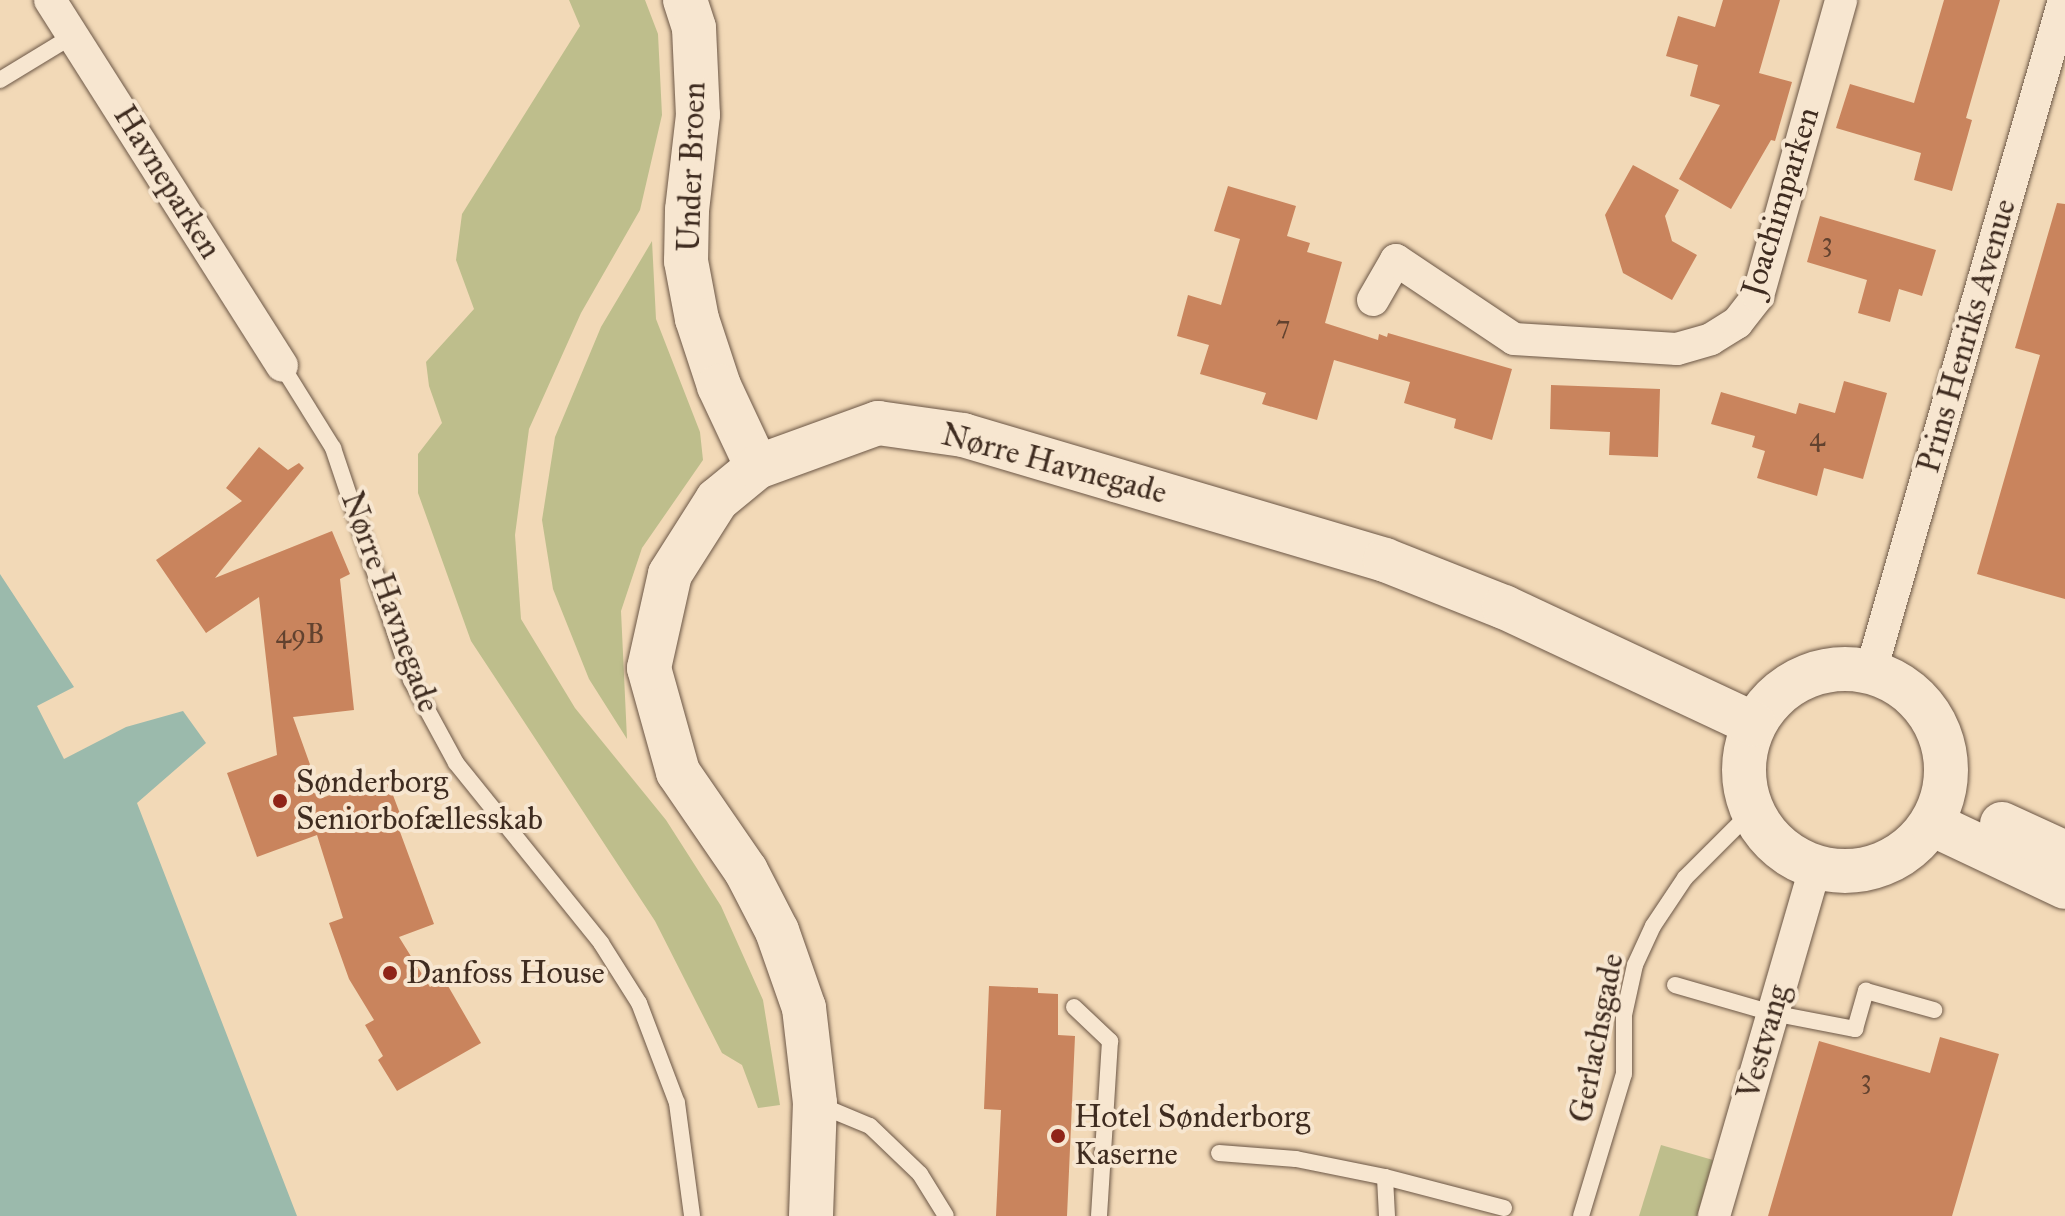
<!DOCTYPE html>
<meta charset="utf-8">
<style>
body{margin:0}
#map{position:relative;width:2065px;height:1216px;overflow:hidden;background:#f2d9b7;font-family:"IM FELL Great Primer",serif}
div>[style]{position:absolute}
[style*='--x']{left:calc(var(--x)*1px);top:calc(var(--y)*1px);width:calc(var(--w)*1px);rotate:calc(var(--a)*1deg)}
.green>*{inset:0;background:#bebe8c}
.water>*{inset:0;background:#9bbaac}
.building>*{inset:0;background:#c9845d}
.roads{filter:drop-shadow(0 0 2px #6c5746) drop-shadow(0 0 2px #6c5746)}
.lane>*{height:16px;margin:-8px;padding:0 8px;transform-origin:8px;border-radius:8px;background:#f7e6d0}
.street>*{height:32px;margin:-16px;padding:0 16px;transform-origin:16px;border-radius:16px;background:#f7e6d0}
.secondary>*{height:44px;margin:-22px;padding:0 22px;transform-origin:22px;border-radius:22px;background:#f7e6d0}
.secondary>.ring{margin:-22px;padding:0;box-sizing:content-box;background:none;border:44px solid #f7e6d0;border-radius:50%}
.dots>*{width:22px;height:22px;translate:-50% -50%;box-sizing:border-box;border:4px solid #f7e6d0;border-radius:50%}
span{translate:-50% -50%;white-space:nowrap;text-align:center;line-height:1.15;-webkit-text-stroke:8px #f7e6d0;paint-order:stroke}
.number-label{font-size:28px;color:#62422f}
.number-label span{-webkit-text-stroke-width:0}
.street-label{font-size:32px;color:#3f2c20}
.poi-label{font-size:32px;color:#3f2c20}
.left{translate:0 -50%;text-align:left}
</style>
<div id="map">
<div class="green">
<i style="clip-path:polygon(569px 0,645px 0,658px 34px,662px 115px,640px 210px,581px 313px,529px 429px,515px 535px,521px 619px,575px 708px,666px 820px,721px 906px,763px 1000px,780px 1105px,758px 1108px,742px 1065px,722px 1053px,655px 921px,471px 641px,418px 493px,418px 454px,442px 423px,429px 386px,426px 362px,474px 309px,456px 260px,462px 214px,580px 26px)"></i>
<i style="clip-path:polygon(652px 241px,656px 319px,700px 432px,703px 460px,642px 548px,621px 611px,627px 739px,589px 679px,553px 589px,542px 520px,555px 437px,601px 327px)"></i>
<i style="clip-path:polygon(1661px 1145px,1713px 1160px,1697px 1216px,1639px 1216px)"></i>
</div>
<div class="water">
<i style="clip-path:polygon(0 574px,74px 687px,37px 706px,64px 759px,126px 727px,183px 711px,206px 743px,137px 803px,297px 1216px,0 1216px)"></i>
</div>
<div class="building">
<i style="clip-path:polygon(1723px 0,1780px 0,1759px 73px,1792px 82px,1775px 141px,1771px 140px,1731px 209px,1679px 179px,1720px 105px,1690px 96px,1698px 65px,1666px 56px,1678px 16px,1715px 27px)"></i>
<i style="clip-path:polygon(1944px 0,2000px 0,1966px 118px,1972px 120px,1952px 191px,1914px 180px,1921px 153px,1836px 128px,1850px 84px,1914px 103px)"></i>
<i style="clip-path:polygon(1633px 165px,1679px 190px,1665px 216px,1672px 241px,1697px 255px,1672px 300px,1623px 273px,1605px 215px)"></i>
<i style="clip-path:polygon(1228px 186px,1296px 206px,1287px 236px,1310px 243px,1307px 252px,1342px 262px,1325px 323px,1378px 340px,1379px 334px,1387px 337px,1388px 333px,1512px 369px,1492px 440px,1454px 428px,1456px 419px,1404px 403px,1410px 382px,1334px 360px,1317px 420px,1262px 404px,1266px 393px,1200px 374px,1209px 345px,1177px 336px,1188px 295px,1221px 305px,1240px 239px,1214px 231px)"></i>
<i style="clip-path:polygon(2057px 203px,2065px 204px,2065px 599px,1977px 574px,2040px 355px,2015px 348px)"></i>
<i style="clip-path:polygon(1820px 216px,1936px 250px,1922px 296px,1899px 289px,1890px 322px,1858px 313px,1867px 280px,1807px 262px)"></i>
<i style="clip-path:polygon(1844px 381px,1887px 393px,1863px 479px,1824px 468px,1817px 496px,1757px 478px,1765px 451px,1752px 447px,1755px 436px,1711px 424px,1721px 392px,1796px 414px,1799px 403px,1835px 413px)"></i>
<i style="clip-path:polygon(1551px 385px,1660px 389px,1658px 457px,1609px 455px,1610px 432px,1550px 429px)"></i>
<i style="clip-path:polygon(259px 447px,288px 470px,299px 463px,304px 468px,215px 578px,332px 531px,350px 574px,340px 579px,354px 710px,293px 717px,322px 798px,385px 774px,402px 819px,396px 821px,434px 924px,399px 937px,430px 987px,444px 979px,481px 1043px,397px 1091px,378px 1060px,383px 1056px,365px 1025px,374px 1020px,349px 979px,329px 923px,343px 918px,317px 835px,257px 857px,227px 773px,277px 755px,259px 597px,206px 633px,156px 560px,242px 501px,226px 488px)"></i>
<i style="clip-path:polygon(989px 986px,1038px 988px,1038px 993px,1058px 994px,1058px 1035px,1075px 1036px,1067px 1216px,996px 1216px,1001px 1110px,984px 1109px)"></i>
<i style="clip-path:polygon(1940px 1037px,1999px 1054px,1952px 1216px,1768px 1216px,1819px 1041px,1930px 1073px)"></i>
</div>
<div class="roads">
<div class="lane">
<i style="--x:0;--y:80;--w:87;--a:-31.3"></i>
<i style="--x:282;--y:366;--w:97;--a:58.1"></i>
<i style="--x:333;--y:448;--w:245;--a:71.4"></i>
<i style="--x:411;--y:680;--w:94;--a:61.5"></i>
<i style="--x:456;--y:763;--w:231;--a:51.1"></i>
<i style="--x:601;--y:943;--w:71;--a:57.7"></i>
<i style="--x:639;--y:1003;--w:107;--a:69.2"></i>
<i style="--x:677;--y:1103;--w:114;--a:82.4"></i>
<i style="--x:1675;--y:985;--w:101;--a:16.1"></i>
<i style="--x:1772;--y:1013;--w:85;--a:10.9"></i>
<i style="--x:1855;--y:1029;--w:40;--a:-74"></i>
<i style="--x:1866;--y:991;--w:71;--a:15.6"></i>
<i style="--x:1074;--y:1007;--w:50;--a:43.4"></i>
<i style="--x:1110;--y:1041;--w:175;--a:93.6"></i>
<i style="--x:817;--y:1104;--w:57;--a:22.5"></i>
<i style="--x:870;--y:1126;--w:69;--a:43.8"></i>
<i style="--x:920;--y:1174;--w:49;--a:58.2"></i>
<i style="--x:1219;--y:1153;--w:77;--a:4.5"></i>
<i style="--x:1296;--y:1159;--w:91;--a:11.4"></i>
<i style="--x:1387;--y:1216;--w:39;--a:-93"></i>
<i style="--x:1385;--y:1177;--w:123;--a:14.6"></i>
<i style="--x:1581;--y:1216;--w:148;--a:-73.2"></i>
<i style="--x:1624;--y:1074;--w:59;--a:-90"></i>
<i style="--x:1624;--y:1015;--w:51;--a:-77.6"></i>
<i style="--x:1635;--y:965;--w:43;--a:-65.2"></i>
<i style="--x:1653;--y:926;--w:58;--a:-56.3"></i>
<i style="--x:1685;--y:878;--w:95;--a:-45"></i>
</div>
<div class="street">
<i style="--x:50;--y:0;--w:433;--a:57.6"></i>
<i style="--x:1373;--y:300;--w:46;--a:-60.1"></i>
<i style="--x:1396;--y:260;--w:142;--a:33.8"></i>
<i style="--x:1514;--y:339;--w:163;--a:3.5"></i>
<i style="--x:1677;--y:349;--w:35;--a:-16"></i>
<i style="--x:1711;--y:339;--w:31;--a:-32"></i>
<i style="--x:1737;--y:323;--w:34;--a:-52"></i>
<i style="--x:1758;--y:296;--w:307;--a:-74.3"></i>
<i style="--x:1871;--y:671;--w:698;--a:-73.95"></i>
<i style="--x:1714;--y:1216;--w:362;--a:-73.8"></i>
</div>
<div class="secondary">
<i style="--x:685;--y:0;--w:29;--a:72"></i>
<i style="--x:694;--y:28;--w:87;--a:87.4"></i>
<i style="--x:698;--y:115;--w:96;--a:96.6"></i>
<i style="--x:687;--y:210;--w:51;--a:91.1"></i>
<i style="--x:686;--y:261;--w:59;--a:79.3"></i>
<i style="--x:697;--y:319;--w:71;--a:71.8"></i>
<i style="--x:719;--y:386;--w:89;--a:64.9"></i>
<i class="ring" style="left:1744px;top:669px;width:158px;height:158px"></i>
<i style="--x:1932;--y:824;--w:147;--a:25.3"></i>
<i style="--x:2002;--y:824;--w:69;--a:24.7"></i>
<i style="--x:811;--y:1216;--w:113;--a:-88"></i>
<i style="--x:815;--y:1103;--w:96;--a:-96.6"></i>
<i style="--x:804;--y:1008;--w:82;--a:-109.3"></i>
<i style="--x:777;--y:931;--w:68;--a:-117.3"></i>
<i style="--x:746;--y:871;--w:120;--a:-124.5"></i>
<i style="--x:678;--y:772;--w:108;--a:-105.6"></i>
<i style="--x:649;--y:668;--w:96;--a:-77.4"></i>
<i style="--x:670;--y:574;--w:88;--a:-57.6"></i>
<i style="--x:717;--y:500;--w:52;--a:-39.5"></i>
<i style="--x:757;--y:467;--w:129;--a:-20"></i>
<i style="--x:878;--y:423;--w:86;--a:8"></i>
<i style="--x:963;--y:435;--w:440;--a:16.5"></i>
<i style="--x:1385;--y:560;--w:128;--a:21.6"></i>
<i style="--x:1504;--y:607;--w:276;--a:25.1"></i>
</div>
</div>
<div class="dots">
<i style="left:280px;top:801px;background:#8f2418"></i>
<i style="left:390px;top:973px;background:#8f2418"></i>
<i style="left:1058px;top:1136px;background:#8f2418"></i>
</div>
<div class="number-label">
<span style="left:1827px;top:242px">3</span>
<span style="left:1283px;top:325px">7</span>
<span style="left:1817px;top:437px">4</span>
<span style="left:300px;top:634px">49B</span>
<span style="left:1866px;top:1079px">3</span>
</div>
<div class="street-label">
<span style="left:692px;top:167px;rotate:-88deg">Under Broen</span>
<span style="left:167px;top:182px;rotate:58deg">Havneparken</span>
<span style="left:1781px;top:202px;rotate:-73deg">Joachimparken</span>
<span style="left:1967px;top:336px;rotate:-74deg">Prins Henriks Avenue</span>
<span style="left:1054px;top:464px;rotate:15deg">Nørre Havnegade</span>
<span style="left:390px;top:602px;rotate:70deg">Nørre Havnegade</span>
<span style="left:1597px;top:1038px;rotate:-79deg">Gerlachsgade</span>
<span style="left:1764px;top:1042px;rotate:-74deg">Vestvang</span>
</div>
<div class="poi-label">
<span class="left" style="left:296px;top:801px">Sønderborg<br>Seniorbofællesskab</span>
<span class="left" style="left:406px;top:973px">Danfoss House</span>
<span class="left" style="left:1074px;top:1136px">Hotel Sønderborg<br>Kaserne</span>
</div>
</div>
